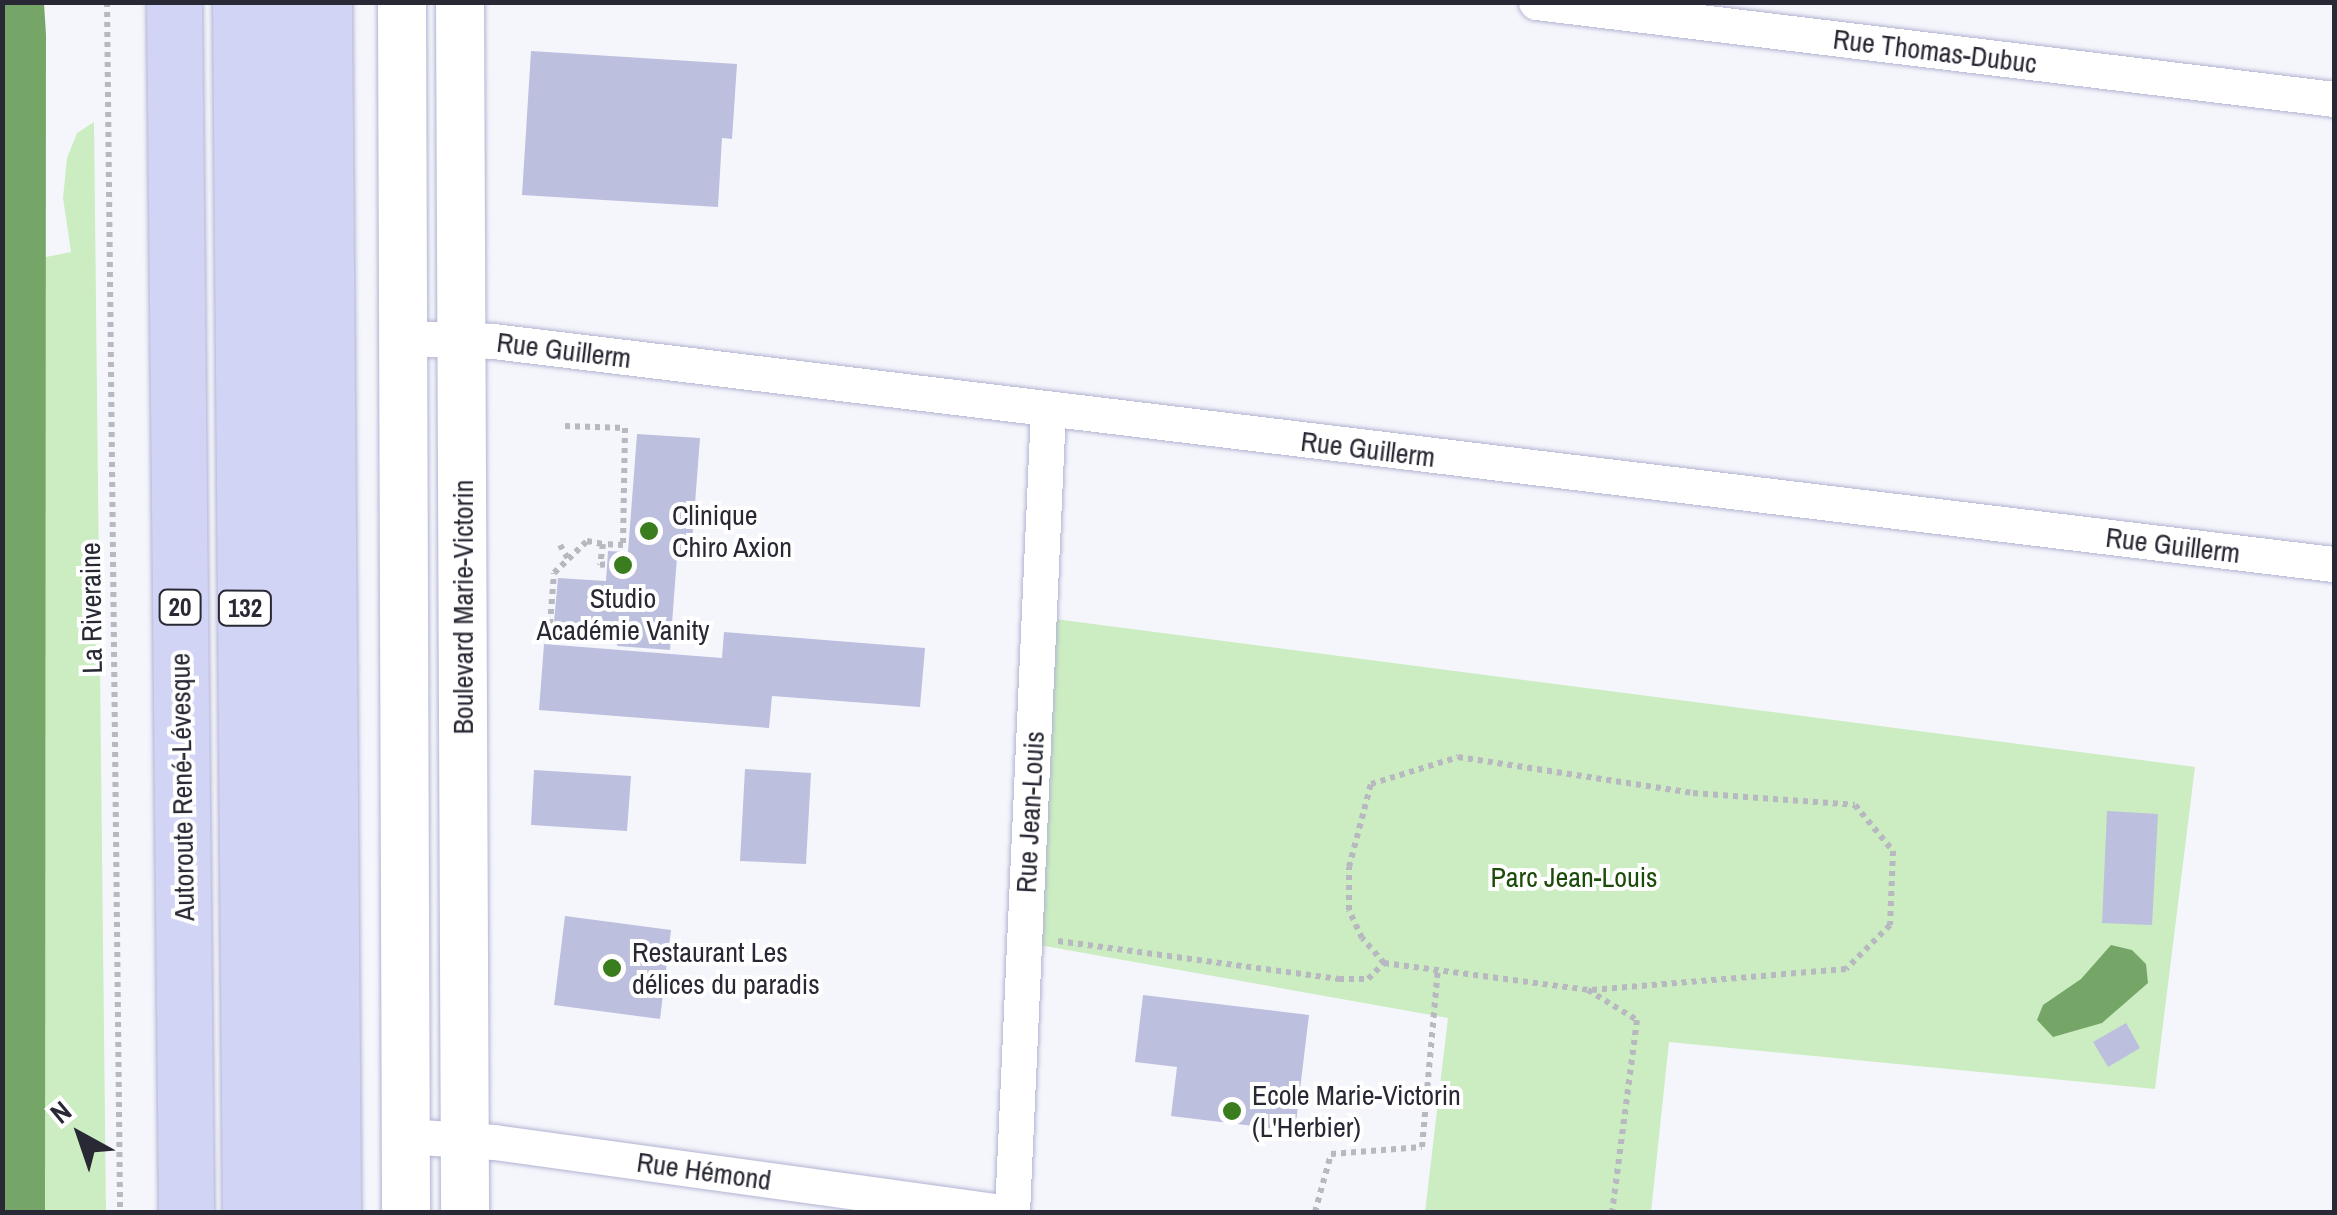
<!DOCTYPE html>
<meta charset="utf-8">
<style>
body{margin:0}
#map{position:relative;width:2337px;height:1215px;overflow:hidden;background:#f5f6fc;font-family:"Archivo Narrow",sans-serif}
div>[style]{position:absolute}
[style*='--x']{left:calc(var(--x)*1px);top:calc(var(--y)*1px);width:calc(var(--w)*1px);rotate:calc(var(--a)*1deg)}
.green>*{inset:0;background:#cbedc1}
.water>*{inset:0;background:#76a667}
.building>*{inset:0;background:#bdbfde}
.path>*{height:6px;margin-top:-3px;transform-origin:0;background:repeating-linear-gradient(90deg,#b7b8c0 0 5px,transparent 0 10px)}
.roads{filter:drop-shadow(0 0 2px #b1b3d2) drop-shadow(0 0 2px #b1b3d2)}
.street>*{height:35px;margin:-17.5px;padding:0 17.5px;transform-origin:17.5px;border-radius:17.5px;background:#fff}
.secondary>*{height:48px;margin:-24px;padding:0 24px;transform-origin:24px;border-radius:24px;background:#fff}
.highway>*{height:55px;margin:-27.5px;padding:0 27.5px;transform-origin:27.5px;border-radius:27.5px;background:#d2d4f5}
.dots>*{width:28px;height:28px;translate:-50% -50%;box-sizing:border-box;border:5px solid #fff;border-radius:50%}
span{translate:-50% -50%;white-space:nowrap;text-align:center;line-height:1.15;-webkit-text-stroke:8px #fff;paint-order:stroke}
.shield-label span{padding:2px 8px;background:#fff;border:2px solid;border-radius:8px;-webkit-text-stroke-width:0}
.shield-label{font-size:25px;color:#292935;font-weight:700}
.street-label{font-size:28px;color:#292935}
.poi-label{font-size:28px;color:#292935}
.left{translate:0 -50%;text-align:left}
.park-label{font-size:28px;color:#1d4b09}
.frame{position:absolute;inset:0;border:5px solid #292935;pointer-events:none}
.north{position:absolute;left:30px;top:1085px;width:100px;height:100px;-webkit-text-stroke:8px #fff;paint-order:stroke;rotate:320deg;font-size:28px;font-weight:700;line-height:40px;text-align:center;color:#292935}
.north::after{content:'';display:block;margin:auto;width:35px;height:45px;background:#292935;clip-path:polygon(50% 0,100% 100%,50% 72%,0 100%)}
</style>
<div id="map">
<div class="green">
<i style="clip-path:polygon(94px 122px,106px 1212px,45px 1212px,41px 258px,71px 252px,63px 198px,67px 158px,77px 133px)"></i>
<i style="clip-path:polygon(1055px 619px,2195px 767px,2155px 1089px,1669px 1042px,1651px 1212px,1425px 1212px,1448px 1018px,1039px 945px)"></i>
</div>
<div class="water">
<i style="clip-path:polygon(2px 3px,44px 3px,46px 35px,45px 1212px,2px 1212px)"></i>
<i style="clip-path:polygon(2111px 945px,2132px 950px,2146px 964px,2148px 983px,2102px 1023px,2053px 1037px,2037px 1020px,2043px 1005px,2081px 979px)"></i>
</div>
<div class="building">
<i style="clip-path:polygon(531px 51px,737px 64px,732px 139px,722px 138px,718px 207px,522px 195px)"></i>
<i style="clip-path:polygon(637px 434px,700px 438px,691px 557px,677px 557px,670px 650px,617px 646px,618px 637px,594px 635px,595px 625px,554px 622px,558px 578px,606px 581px,608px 551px,628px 552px)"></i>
<i style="clip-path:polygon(724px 632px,925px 648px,920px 707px,772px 696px,769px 728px,539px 710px,544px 644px,722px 658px)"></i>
<i style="clip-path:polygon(745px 769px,811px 773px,806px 864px,740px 861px)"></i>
<i style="clip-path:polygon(534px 770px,631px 776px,627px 831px,531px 825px)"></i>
<i style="clip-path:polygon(2107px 811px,2158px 814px,2152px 925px,2102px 923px)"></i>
<i style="clip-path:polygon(565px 916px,671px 930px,660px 1019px,554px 1005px)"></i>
<i style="clip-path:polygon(1143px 995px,1309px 1015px,1295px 1131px,1171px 1116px,1177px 1067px,1135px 1062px)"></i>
<i style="clip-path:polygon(2126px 1023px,2140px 1048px,2108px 1067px,2093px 1042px)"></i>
</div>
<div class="path">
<i style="--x:107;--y:2;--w:1210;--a:89.38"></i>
<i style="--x:565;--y:426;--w:60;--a:1.9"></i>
<i style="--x:625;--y:428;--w:117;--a:91"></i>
<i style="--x:623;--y:545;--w:20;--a:-177"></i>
<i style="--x:560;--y:545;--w:16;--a:60"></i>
<i style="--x:550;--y:624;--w:51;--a:-85.5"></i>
<i style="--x:554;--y:573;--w:46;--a:-44.1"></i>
<i style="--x:587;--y:541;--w:16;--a:11"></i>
<i style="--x:603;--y:544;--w:21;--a:98"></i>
<i style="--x:600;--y:565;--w:7;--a:-8"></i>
<i style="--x:1058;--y:941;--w:284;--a:7.7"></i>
<i style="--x:1339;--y:979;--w:29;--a:0"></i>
<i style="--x:1368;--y:979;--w:23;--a:-45"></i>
<i style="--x:1384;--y:963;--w:206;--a:7.5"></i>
<i style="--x:1588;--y:990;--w:57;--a:31.5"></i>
<i style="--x:1637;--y:1020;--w:194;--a:97.4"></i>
<i style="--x:1384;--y:963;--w:33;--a:-131"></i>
<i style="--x:1362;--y:938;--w:31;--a:-115"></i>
<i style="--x:1349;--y:910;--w:43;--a:-90"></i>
<i style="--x:1349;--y:867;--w:86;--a:-75.2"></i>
<i style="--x:1371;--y:784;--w:91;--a:-17.2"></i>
<i style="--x:1458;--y:757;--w:238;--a:8.7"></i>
<i style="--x:1693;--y:793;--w:162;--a:4.2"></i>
<i style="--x:1855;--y:805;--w:60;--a:50.4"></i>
<i style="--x:1893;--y:851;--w:74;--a:92.3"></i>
<i style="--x:1890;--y:925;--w:62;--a:135"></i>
<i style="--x:1846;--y:969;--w:259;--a:175.3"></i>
<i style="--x:1315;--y:1212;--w:60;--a:-74.6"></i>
<i style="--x:1331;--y:1154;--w:91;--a:-4.4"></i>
<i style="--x:1422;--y:1147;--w:180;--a:-84.9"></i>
</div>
<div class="roads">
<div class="street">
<i style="--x:1536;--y:2;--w:804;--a:6.93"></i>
<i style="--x:402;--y:338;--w:91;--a:1.9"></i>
<i style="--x:493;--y:341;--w:1854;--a:6.91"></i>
<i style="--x:406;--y:1136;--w:88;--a:3.9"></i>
<i style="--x:494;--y:1142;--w:513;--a:7.85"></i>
<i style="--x:1012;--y:1212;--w:802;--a:-87.43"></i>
</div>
<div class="secondary">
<i style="--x:402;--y:2;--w:1210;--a:89.81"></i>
<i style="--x:460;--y:2;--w:1210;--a:89.76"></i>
</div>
<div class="highway">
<i style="--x:174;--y:2;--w:1210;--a:89.43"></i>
<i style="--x:240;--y:2;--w:1210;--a:89.53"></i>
<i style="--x:283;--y:2;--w:1210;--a:89.48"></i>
<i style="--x:324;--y:2;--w:1210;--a:89.57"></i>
</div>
</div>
<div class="dots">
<i style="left:649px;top:531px;background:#397d1e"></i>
<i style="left:623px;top:565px;background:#397d1e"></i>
<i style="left:612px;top:968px;background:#397d1e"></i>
<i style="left:1232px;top:1111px;background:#397d1e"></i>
</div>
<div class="shield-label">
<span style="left:180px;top:607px">20</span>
<span style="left:245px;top:608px">132</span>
</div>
<div class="street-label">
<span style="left:1935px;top:51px;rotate:7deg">Rue Thomas-Dubuc</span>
<span style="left:564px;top:350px;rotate:7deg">Rue Guillerm</span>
<span style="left:1368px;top:449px;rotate:7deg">Rue Guillerm</span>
<span style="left:2173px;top:545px;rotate:7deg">Rue Guillerm</span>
<span style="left:463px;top:607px;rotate:-90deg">Boulevard Marie-Victorin</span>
<span style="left:91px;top:608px;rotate:-91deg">La Riveraine</span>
<span style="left:182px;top:787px;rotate:-91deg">Autoroute René-Lévesque</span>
<span style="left:1030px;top:812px;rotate:-87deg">Rue Jean-Louis</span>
<span style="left:704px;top:1171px;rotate:8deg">Rue Hémond</span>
</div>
<div class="poi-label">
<span class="left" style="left:672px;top:531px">Clinique<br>Chiro Axion</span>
<span style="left:623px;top:614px">Studio<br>Académie Vanity</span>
<span class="left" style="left:632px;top:968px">Restaurant Les<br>délices du paradis</span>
<span class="left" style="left:1252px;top:1111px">Ecole Marie-Victorin<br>(L'Herbier)</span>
</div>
<div class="park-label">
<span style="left:1574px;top:877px">Parc Jean-Louis</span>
</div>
<div class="frame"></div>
<div class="north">N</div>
</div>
